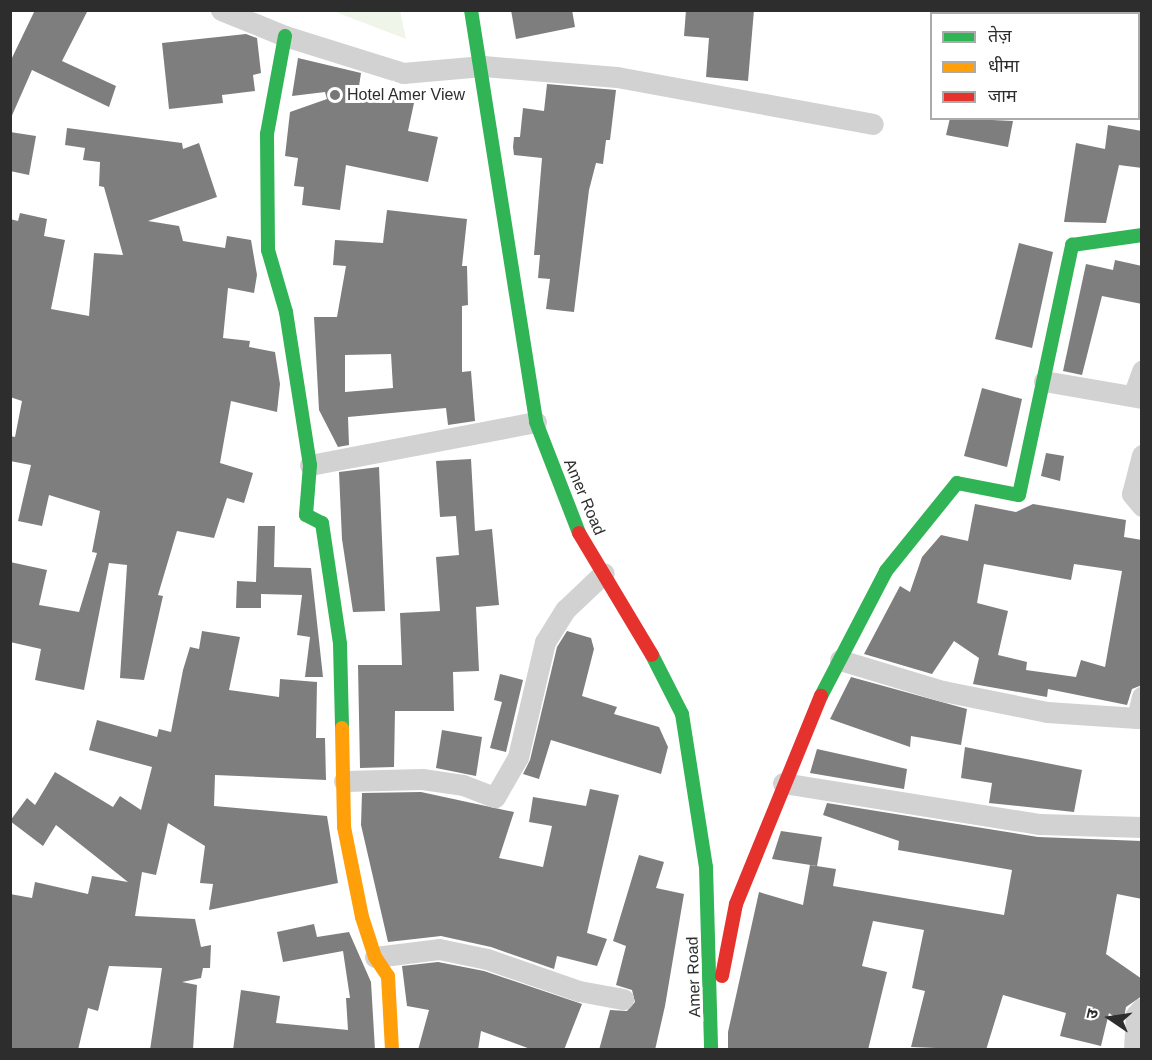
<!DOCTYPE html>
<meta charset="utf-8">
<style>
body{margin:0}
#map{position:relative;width:1152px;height:1060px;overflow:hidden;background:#fff;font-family:Arial,"Noto Sans Devanagari",sans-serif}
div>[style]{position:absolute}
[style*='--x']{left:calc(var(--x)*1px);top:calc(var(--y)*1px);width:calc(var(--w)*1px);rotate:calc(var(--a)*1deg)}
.green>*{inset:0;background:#f0f5ea}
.building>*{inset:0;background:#7e7e7e}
.street>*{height:21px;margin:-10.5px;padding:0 10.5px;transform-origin:10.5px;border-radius:10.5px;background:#d2d2d2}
.fast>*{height:14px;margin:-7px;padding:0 7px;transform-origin:7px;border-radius:7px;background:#30b455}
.slow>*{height:14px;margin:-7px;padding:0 7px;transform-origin:7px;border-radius:7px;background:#ff9f0a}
.jam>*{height:14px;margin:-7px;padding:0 7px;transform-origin:7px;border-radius:7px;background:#e5322d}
.dots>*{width:16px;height:16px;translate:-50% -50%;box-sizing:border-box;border:3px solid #fff;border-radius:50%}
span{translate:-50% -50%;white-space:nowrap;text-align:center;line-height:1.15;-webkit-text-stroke:6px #fff;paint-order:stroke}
.poi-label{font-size:16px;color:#2d2d2d}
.left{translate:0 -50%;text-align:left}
.street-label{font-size:16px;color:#2d2d2d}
.frame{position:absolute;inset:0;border:12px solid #2d2d2d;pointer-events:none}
.legend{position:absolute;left:930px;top:12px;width:210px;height:108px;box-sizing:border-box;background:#fff;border:2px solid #ababab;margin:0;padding:8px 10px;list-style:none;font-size:18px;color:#2d2d2d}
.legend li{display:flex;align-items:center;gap:12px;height:30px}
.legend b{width:30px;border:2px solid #ababab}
.north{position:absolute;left:1080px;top:988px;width:60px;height:60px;-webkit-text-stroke:4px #fff;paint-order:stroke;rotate:283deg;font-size:16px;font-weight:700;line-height:24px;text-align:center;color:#2d2d2d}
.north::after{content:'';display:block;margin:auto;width:21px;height:27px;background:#2d2d2d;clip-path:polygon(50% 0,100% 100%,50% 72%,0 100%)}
</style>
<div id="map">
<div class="green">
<i style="clip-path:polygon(333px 11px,400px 11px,406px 39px)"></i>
</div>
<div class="building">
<i style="clip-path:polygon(35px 10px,88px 10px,62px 61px,116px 86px,109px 107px,32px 70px,10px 120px,10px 62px)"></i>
<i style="clip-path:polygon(511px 10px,572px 10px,575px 27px,516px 39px)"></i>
<i style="clip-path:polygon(686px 10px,754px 10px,748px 81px,706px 77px,709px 38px,684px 36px)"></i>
<i style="clip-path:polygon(246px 34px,257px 38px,261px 73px,253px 75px,255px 91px,222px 95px,223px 103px,169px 109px,162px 43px)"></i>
<i style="clip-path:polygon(298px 58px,361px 73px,358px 93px,414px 103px,408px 131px,438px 137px,428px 182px,346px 165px,340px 210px,302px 205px,304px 187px,294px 186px,298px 158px,285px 156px,290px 112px,327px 99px,325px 92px,292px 96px)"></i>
<i style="clip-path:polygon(547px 84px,616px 90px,610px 140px,606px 140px,603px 164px,596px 163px,589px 190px,574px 312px,546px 309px,550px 279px,538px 278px,540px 255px,534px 255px,542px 158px,514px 155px,513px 147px,514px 137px,520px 137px,523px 108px,544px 111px)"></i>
<i style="clip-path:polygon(950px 118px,1013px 121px,1008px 147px,946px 135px)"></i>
<i style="clip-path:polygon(1108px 125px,1142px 131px,1142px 168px,1119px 165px,1106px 223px,1064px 222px,1076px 143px,1105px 149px)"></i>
<i style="clip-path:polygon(67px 128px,182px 143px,183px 149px,199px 143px,217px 197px,148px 221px,179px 226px,183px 241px,225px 248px,227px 236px,251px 240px,257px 275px,254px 293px,228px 288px,223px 338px,250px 341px,249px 347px,275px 352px,280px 384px,277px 412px,231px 401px,220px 463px,253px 473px,244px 503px,227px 498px,214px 538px,177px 531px,158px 595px,163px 596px,144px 680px,120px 678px,127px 565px,109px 563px,84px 690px,35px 680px,41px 649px,10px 642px,10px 562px,47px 570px,39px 605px,79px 612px,97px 553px,92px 552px,100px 511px,49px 495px,42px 526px,18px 521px,31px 465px,10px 461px,10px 436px,15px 437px,22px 401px,10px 397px,10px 219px,18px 221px,20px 213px,47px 219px,44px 236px,65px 240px,51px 309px,89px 316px,94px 253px,123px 255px,104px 187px,99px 186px,100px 162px,83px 160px,85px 148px,65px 145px)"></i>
<i style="clip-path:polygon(10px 132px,36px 136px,29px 175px,10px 171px)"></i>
<i style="clip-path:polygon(evenodd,387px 210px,467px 219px,462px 266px,467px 266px,468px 305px,462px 306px,462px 372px,471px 371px,475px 421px,448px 425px,446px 408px,348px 417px,349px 445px,338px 447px,319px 410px,314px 317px,337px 317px,346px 266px,333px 265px,335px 240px,383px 243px,387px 210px,391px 354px,393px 388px,345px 392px,345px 355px,391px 354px)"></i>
<i style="clip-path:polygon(1019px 243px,1053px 252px,1032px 348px,995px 339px)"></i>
<i style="clip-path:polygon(1115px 260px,1142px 266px,1142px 304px,1102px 296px,1082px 375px,1063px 371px,1086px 264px,1113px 270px)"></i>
<i style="clip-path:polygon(982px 388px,1022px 399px,1007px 467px,964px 456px)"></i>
<i style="clip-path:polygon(1046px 453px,1064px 456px,1060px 481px,1041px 476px)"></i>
<i style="clip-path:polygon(471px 459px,475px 531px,492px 529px,499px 605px,476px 607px,479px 671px,453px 672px,454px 711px,395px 711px,394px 767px,360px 768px,358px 665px,402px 665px,400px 613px,440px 611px,436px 557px,459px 555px,456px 516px,440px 517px,436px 461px)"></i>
<i style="clip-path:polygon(379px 467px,385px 611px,353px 612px,342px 539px,339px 472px)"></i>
<i style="clip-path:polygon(evenodd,975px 504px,1016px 512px,1033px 504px,1126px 520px,1124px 537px,1142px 540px,1142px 685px,1132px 689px,1127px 705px,1048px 689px,1047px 697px,973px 684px,979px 658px,954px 641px,932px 674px,864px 654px,900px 586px,910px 592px,922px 557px,941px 535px,968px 541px,975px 504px,984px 564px,1071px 580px,1074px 564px,1122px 571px,1105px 667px,1081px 660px,1076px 677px,1026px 670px,1027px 662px,998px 655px,1008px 611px,977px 603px,984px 564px)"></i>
<i style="clip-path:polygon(258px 526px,275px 526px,274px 567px,311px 568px,323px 677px,305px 677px,310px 637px,297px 635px,302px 595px,261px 594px,261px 608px,236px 608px,237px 581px,256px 582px)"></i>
<i style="clip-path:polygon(202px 631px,240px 637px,229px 690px,279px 697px,280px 679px,317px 682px,316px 738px,325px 738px,326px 780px,215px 775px,214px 806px,327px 816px,338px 883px,209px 910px,213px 884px,200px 883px,205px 846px,168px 823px,156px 875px,142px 872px,135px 916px,195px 919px,201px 947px,211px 945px,210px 968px,203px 968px,201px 978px,182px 982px,197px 985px,193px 1050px,150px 1050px,162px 968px,109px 966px,98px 1011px,88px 1008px,78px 1050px,10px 1050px,10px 894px,32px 898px,35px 882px,88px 894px,92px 876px,128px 882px,56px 825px,43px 846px,10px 821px,27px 798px,35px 805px,55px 772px,113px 807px,120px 796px,141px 810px,152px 767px,89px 750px,97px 720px,157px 737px,159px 729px,171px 732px,183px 670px,190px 647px,199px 649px)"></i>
<i style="clip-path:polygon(567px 631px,591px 638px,594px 649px,582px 696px,617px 707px,614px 714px,659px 727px,668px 747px,661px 774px,551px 740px,539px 779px,523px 774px,530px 760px,557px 647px)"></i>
<i style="clip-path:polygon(500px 674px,523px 680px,506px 752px,490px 748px,502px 702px,494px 700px)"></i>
<i style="clip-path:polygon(851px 677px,967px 709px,961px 745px,911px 736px,910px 747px,830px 719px)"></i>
<i style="clip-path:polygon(442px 730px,482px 737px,476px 776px,436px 768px)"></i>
<i style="clip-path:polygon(965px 747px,1082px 770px,1074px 812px,989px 803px,992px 783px,961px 778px)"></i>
<i style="clip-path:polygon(817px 749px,907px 769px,904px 789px,810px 773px)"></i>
<i style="clip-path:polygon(590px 789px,619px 795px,587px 933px,607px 939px,597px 966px,557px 956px,554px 969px,491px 947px,441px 936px,388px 942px,361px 825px,362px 793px,421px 792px,514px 812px,499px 858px,543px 867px,552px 826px,529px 822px,533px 797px,586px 806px)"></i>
<i style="clip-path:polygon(827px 803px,1038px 837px,1142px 841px,1142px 899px,1117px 894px,1106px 954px,1142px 979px,1142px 996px,1126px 1007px,1123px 1023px,1109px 1013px,1101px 1046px,1060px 1036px,1066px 1013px,1003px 995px,986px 1050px,911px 1047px,925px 991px,912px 988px,924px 930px,873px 921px,862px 966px,887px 972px,868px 1050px,728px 1050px,728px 1032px,759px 892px,803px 905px,810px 865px,836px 869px,833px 886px,1004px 915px,1012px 870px,898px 850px,899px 841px,823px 815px)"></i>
<i style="clip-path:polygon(781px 831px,822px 837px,817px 866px,772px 859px)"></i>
<i style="clip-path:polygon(639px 855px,664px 862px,656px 888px,684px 894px,665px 1006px,655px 1050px,599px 1050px,610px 1010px,627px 1011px,635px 1002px,632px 990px,616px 985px,626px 946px,613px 941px)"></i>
<i style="clip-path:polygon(314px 924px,317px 937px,349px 932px,371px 982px,375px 1050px,233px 1050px,241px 990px,280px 996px,276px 1023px,348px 1030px,346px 998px,350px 998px,343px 951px,283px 962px,277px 932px)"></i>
<i style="clip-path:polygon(438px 962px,484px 971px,582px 1004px,564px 1050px,533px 1050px,481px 1031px,478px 1050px,418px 1050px,429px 1010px,407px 1006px,402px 966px)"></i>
</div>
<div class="street">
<i style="--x:221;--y:10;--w:69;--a:22.1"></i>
<i style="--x:285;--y:36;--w:124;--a:17.4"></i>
<i style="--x:403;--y:73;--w:80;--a:-5"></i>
<i style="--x:483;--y:66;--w:134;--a:4.7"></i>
<i style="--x:617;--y:77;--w:260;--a:10.4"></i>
<i style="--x:1138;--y:33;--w:4;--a:0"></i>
<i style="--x:1044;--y:381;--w:99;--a:9.8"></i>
<i style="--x:1133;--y:396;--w:27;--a:-70"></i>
<i style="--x:1142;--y:455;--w:40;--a:104.4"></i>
<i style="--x:1132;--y:494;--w:16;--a:50"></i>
<i style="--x:310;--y:465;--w:230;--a:-10.8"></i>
<i style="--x:840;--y:660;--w:108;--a:16.8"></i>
<i style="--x:943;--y:691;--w:106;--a:11.4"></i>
<i style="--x:1047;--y:712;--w:90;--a:3.8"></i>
<i style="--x:1137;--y:718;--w:22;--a:-77"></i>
<i style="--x:344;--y:781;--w:78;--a:-1.5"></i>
<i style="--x:422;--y:779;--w:41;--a:8.3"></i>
<i style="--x:463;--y:785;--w:34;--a:21"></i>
<i style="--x:495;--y:797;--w:46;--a:-60.1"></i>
<i style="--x:518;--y:757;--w:118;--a:-76.8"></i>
<i style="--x:545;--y:642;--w:39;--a:-58"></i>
<i style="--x:566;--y:609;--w:52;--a:-43.5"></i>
<i style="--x:783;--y:783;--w:260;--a:9.1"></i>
<i style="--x:1040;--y:824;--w:102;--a:1.7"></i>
<i style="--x:375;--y:957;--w:64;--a:-7.1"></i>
<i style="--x:439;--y:949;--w:49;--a:11.8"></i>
<i style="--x:487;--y:959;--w:97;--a:19.2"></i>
<i style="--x:579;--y:991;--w:45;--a:10.3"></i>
<i style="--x:1134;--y:1050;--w:35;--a:-87"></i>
<i style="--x:1136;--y:1015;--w:9;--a:-49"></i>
</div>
<div class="fast">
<i style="--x:471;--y:10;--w:417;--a:81"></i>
<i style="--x:536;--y:422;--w:119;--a:68.8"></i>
<i style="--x:285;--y:36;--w:100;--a:100.4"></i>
<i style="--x:267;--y:134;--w:116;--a:89.5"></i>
<i style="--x:268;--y:250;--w:65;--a:73.8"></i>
<i style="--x:286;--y:312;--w:155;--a:81.1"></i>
<i style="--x:310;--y:465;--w:50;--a:94.6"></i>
<i style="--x:306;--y:515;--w:18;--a:27"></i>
<i style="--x:322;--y:523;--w:122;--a:81.5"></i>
<i style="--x:340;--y:644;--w:84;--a:88.6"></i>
<i style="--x:652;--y:655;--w:66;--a:63"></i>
<i style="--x:682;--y:714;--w:155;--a:81.1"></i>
<i style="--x:706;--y:867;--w:183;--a:88.4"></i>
<i style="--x:821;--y:696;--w:141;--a:-62.5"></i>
<i style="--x:886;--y:571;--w:113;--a:-51.1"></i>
<i style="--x:957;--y:483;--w:63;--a:11"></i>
<i style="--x:1019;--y:495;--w:256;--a:-78"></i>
<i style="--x:1072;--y:245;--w:71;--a:-8.1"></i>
</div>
<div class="slow">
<i style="--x:342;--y:728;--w:99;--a:88.8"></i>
<i style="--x:344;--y:827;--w:92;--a:78.7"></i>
<i style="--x:362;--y:917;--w:42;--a:72"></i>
<i style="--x:375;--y:957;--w:23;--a:56"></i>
<i style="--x:388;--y:976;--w:74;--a:86.9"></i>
</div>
<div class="jam">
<i style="--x:579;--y:533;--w:142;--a:59.1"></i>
<i style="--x:722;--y:976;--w:73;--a:-79"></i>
<i style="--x:736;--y:904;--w:225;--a:-67.8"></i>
</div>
<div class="dots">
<i style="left:335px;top:95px;background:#767676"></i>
</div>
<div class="poi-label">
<span class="left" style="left:347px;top:95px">Hotel Amer View</span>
</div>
<div class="street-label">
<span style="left:584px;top:497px;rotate:67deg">Amer Road</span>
<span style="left:694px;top:977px;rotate:-92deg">Amer Road</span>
</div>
<div class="frame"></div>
<ul class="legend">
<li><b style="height:8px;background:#30b455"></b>तेज़</li>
<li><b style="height:8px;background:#ff9f0a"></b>धीमा</li>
<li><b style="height:8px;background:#e5322d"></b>जाम</li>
</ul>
<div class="north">उ</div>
</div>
